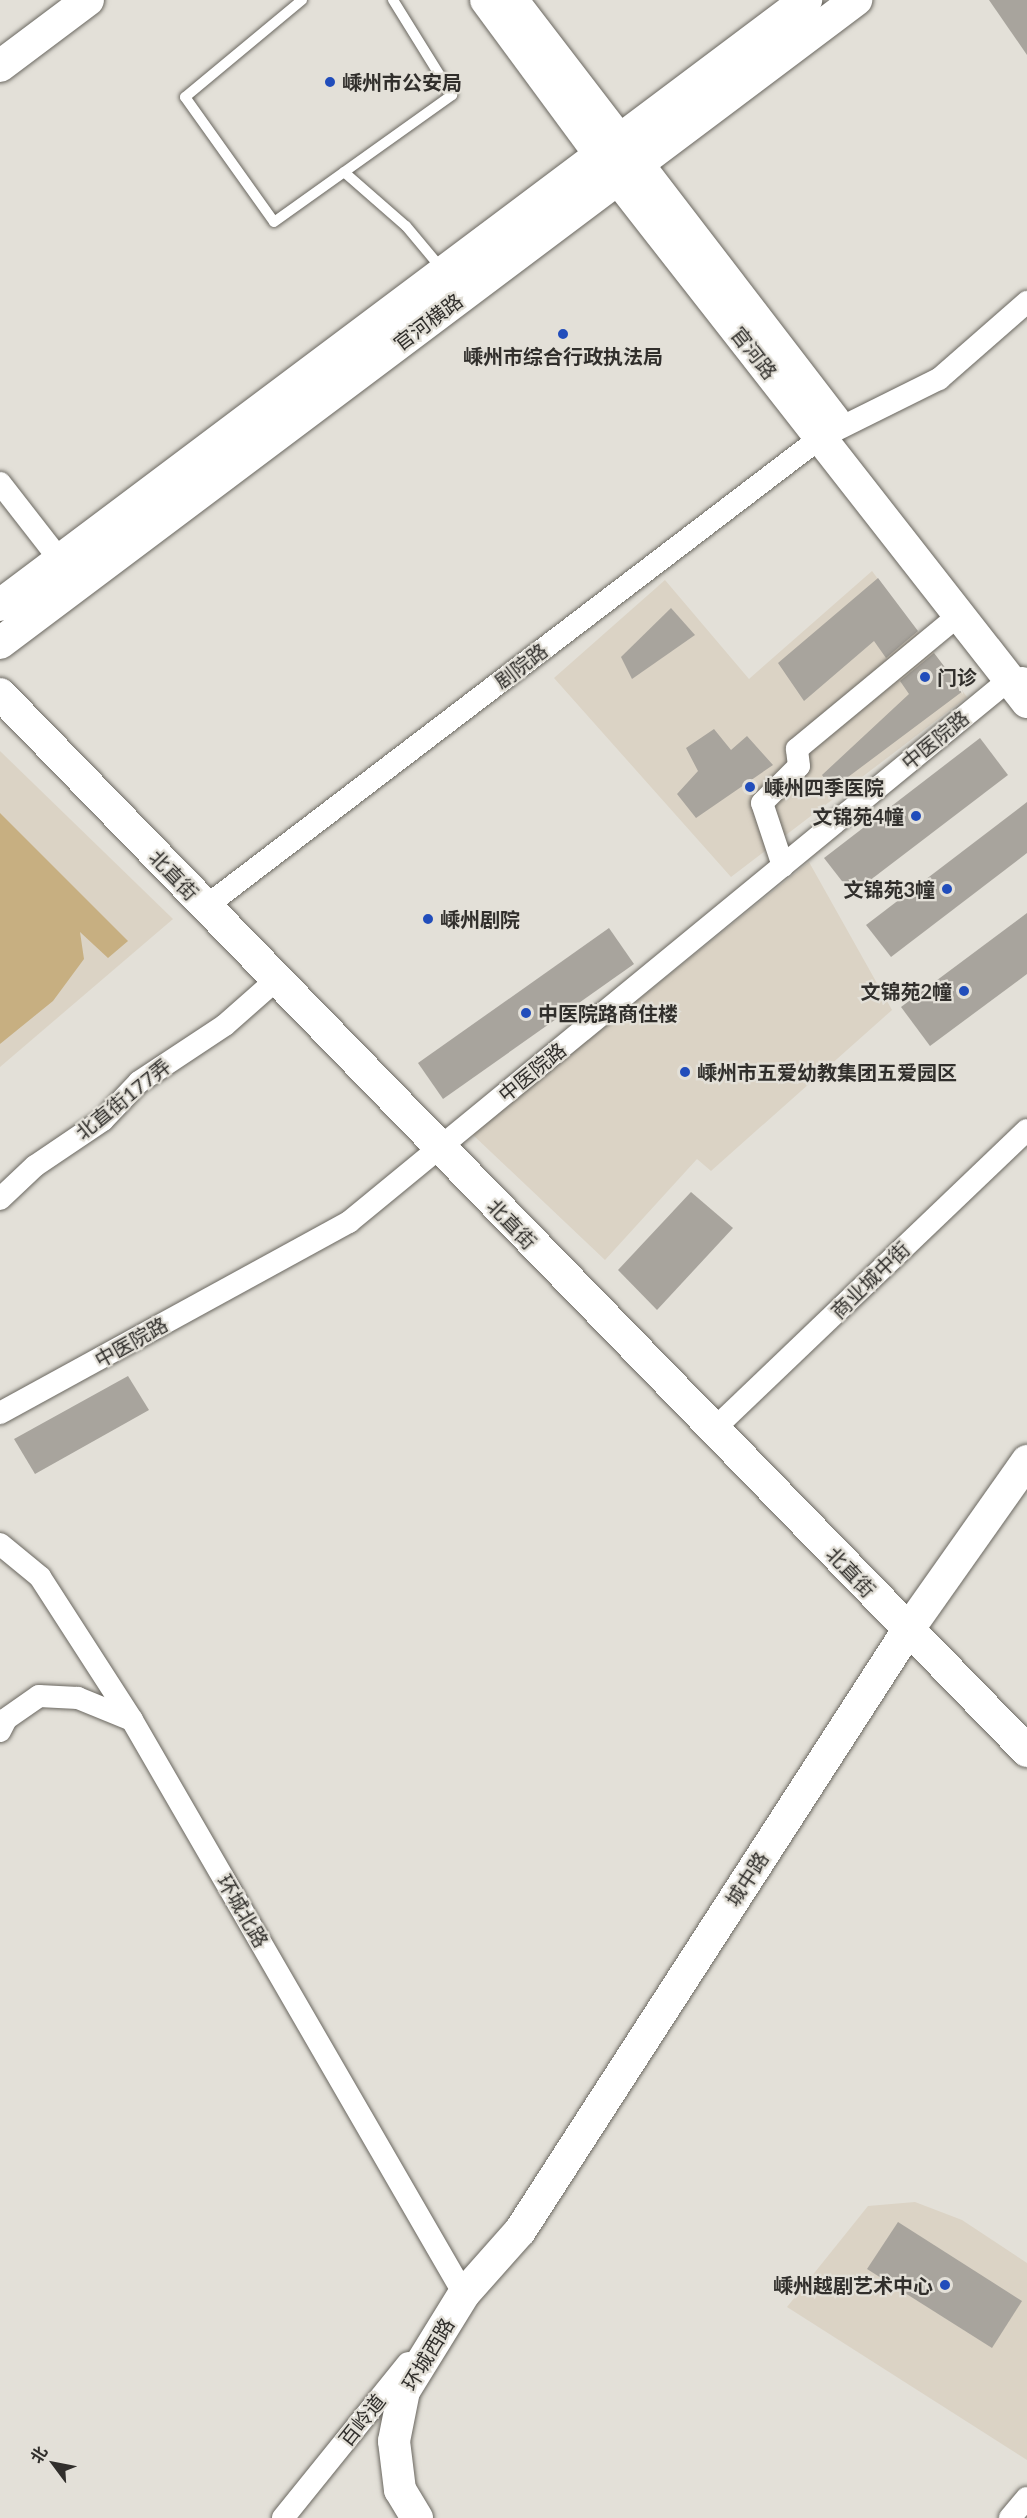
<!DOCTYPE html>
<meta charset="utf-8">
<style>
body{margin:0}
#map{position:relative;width:1027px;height:2518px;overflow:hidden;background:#e3e0d8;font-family:Lato,"Noto Sans SC",sans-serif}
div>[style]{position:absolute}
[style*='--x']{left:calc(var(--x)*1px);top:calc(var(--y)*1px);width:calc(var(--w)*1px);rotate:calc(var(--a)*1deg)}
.built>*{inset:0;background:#dbd3c5}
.green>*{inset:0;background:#c7af81}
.building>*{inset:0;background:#a8a49d}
.roads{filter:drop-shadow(0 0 2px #6a6760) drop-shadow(0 0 2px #6a6760)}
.lane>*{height:10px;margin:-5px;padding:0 5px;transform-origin:5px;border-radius:5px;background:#fff}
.street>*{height:22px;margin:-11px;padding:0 11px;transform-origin:11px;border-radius:11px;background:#fff}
.secondary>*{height:32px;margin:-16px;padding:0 16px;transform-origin:16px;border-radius:16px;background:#fff}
.dots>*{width:16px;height:16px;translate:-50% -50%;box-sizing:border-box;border:3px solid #e3e0d8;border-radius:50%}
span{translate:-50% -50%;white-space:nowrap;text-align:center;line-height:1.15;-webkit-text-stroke:4.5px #e3e0d8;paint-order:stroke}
.poi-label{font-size:20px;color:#312f2c;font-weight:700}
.left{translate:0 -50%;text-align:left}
.right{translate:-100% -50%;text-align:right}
.street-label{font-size:20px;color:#312f2c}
.north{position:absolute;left:24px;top:2434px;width:60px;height:60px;-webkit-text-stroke:4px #e3e0d8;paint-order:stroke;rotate:302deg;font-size:16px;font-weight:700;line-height:24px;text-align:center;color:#312f2c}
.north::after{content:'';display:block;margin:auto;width:21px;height:27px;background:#312f2c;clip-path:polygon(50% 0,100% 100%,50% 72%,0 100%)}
</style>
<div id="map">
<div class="built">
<i style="clip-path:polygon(872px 571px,967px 697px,731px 877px,554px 678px,665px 580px,749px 679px)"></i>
<i style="clip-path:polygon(0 751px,173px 919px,0 1067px)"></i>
<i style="clip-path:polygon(809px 862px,892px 1010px,711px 1171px,697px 1159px,605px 1260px,472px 1134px)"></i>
<i style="clip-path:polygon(915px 2202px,962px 2220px,1027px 2263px,1027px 2460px,787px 2307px,868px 2206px)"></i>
</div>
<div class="green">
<i style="clip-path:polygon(0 813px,128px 941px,108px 958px,80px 932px,84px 959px,53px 1001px,0 1044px)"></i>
</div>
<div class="building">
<i style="clip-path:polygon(989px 0,1027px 0,1027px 55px)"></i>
<i style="clip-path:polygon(878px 578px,918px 631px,886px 658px,874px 641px,804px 701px,778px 663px)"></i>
<i style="clip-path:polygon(671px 608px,695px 635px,632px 679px,621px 657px)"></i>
<i style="clip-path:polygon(934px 653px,963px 691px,832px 789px,822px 775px,909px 694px,900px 681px)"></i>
<i style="clip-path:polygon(714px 729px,731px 750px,747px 736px,773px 765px,696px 818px,677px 794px,698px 771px,686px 748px)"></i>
<i style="clip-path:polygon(980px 738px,1008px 775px,852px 894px,824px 858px)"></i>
<i style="clip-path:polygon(1027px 802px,1027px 853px,891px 957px,866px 925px)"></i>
<i style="clip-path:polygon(1027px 913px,1027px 974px,930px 1046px,901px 1007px)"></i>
<i style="clip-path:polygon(609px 928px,634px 964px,443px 1099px,418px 1063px)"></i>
<i style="clip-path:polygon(691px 1192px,733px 1228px,657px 1310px,618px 1270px)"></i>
<i style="clip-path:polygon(128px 1376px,149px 1410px,35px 1474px,14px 1439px)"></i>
<i style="clip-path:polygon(898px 2222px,1022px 2301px,992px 2348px,867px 2269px)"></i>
</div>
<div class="roads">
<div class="lane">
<i style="--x:302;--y:0;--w:152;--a:140.3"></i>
<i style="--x:185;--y:97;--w:153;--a:54.5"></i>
<i style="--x:274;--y:222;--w:219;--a:-35.5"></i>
<i style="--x:452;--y:95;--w:112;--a:-121.8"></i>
<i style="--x:344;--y:172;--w:82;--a:41.1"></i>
<i style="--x:406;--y:226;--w:56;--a:50.1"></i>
</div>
<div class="street">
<i style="--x:0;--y:483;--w:98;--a:52.1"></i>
<i style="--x:783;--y:866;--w:66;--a:-108.4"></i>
<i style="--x:762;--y:803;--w:52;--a:-45"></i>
<i style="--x:799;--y:766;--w:17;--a:-97"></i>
<i style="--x:797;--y:749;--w:212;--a:-39.6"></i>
<i style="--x:205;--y:907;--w:773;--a:-37.33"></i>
<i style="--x:820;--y:438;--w:133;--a:-26.4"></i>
<i style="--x:939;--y:379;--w:117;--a:-41.2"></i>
<i style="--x:0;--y:1199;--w:48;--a:-43.3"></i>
<i style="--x:35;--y:1166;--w:82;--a:-34.1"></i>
<i style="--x:103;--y:1120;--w:52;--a:-46.5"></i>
<i style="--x:139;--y:1082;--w:103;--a:-33.5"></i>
<i style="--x:225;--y:1025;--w:68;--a:-41.4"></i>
<i style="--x:0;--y:1413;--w:398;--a:-28.7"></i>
<i style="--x:349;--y:1222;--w:855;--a:-39.4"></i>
<i style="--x:1010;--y:679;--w:13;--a:-4"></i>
<i style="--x:713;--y:1430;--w:434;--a:-43.7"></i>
<i style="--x:0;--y:1544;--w:52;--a:39.5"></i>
<i style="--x:40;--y:1577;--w:170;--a:57.2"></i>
<i style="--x:132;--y:1720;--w:663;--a:59.96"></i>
<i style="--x:464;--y:2294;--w:14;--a:126"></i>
<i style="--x:0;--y:1731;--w:13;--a:-63"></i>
<i style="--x:6;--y:1719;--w:40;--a:-34.9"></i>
<i style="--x:39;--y:1696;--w:39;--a:3"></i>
<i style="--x:78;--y:1698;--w:58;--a:22.2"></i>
<i style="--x:283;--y:2518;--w:199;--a:-51.1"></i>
<i style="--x:1010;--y:2518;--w:26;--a:-50"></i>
</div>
<div class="secondary">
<i style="--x:486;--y:0;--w:222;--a:53.6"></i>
<i style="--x:618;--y:179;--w:664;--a:51.97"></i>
<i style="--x:512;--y:0;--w:529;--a:52.52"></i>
<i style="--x:0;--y:66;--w:110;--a:-36.9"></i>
<i style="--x:0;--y:605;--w:1008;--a:-36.89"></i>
<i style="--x:0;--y:643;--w:1071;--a:-36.91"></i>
<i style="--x:0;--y:694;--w:1474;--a:45.82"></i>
<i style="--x:417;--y:2518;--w:33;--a:-121"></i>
<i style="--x:400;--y:2490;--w:49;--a:-97"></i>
<i style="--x:394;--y:2441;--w:51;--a:-78.7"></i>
<i style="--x:404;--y:2391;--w:114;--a:-58.3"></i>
<i style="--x:464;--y:2294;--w:84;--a:-48.4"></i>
<i style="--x:520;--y:2231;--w:715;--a:-57.15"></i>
<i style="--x:908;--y:1630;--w:207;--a:-54.8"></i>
</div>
</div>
<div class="dots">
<i style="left:330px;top:82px;background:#214dbb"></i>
<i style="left:563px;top:334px;background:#214dbb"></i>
<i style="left:925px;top:677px;background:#214dbb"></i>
<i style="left:750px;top:787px;background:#214dbb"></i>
<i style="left:916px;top:816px;background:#214dbb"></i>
<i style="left:947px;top:889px;background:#214dbb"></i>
<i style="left:428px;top:919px;background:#214dbb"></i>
<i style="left:964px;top:991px;background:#214dbb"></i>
<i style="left:526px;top:1013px;background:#214dbb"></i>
<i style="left:685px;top:1072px;background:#214dbb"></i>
<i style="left:945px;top:2285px;background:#214dbb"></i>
</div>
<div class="poi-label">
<span class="left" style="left:342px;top:82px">嵊州市公安局</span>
<span style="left:563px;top:356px">嵊州市综合行政执法局</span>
<span class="left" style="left:937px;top:677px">门诊</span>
<span class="left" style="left:764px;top:787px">嵊州四季医院</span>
<span class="right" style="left:904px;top:816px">文锦苑4幢</span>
<span class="right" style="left:935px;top:889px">文锦苑3幢</span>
<span class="left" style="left:440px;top:919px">嵊州剧院</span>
<span class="right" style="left:952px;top:991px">文锦苑2幢</span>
<span class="left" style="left:538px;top:1013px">中医院路商住楼</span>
<span class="left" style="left:697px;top:1072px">嵊州市五爱幼教集团五爱园区</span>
<span class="right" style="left:933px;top:2285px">嵊州越剧艺术中心</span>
</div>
<div class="street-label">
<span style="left:428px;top:322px;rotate:-37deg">官河横路</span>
<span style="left:754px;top:353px;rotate:52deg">官河路</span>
<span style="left:521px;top:666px;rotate:-37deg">剧院路</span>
<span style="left:935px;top:740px;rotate:-39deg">中医院路</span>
<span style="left:174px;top:875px;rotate:46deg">北直街</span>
<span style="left:532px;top:1072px;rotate:-39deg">中医院路</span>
<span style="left:123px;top:1099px;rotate:-39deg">北直街177弄</span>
<span style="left:512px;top:1224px;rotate:46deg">北直街</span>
<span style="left:870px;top:1280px;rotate:-44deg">商业城中街</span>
<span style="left:131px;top:1342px;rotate:-29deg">中医院路</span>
<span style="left:851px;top:1572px;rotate:46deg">北直街</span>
<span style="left:747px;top:1879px;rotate:-57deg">城中路</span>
<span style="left:243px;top:1911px;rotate:60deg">环城北路</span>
<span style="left:428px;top:2354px;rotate:-59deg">环城西路</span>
<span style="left:362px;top:2420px;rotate:-51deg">百岭道</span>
</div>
<div class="north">北</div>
</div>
